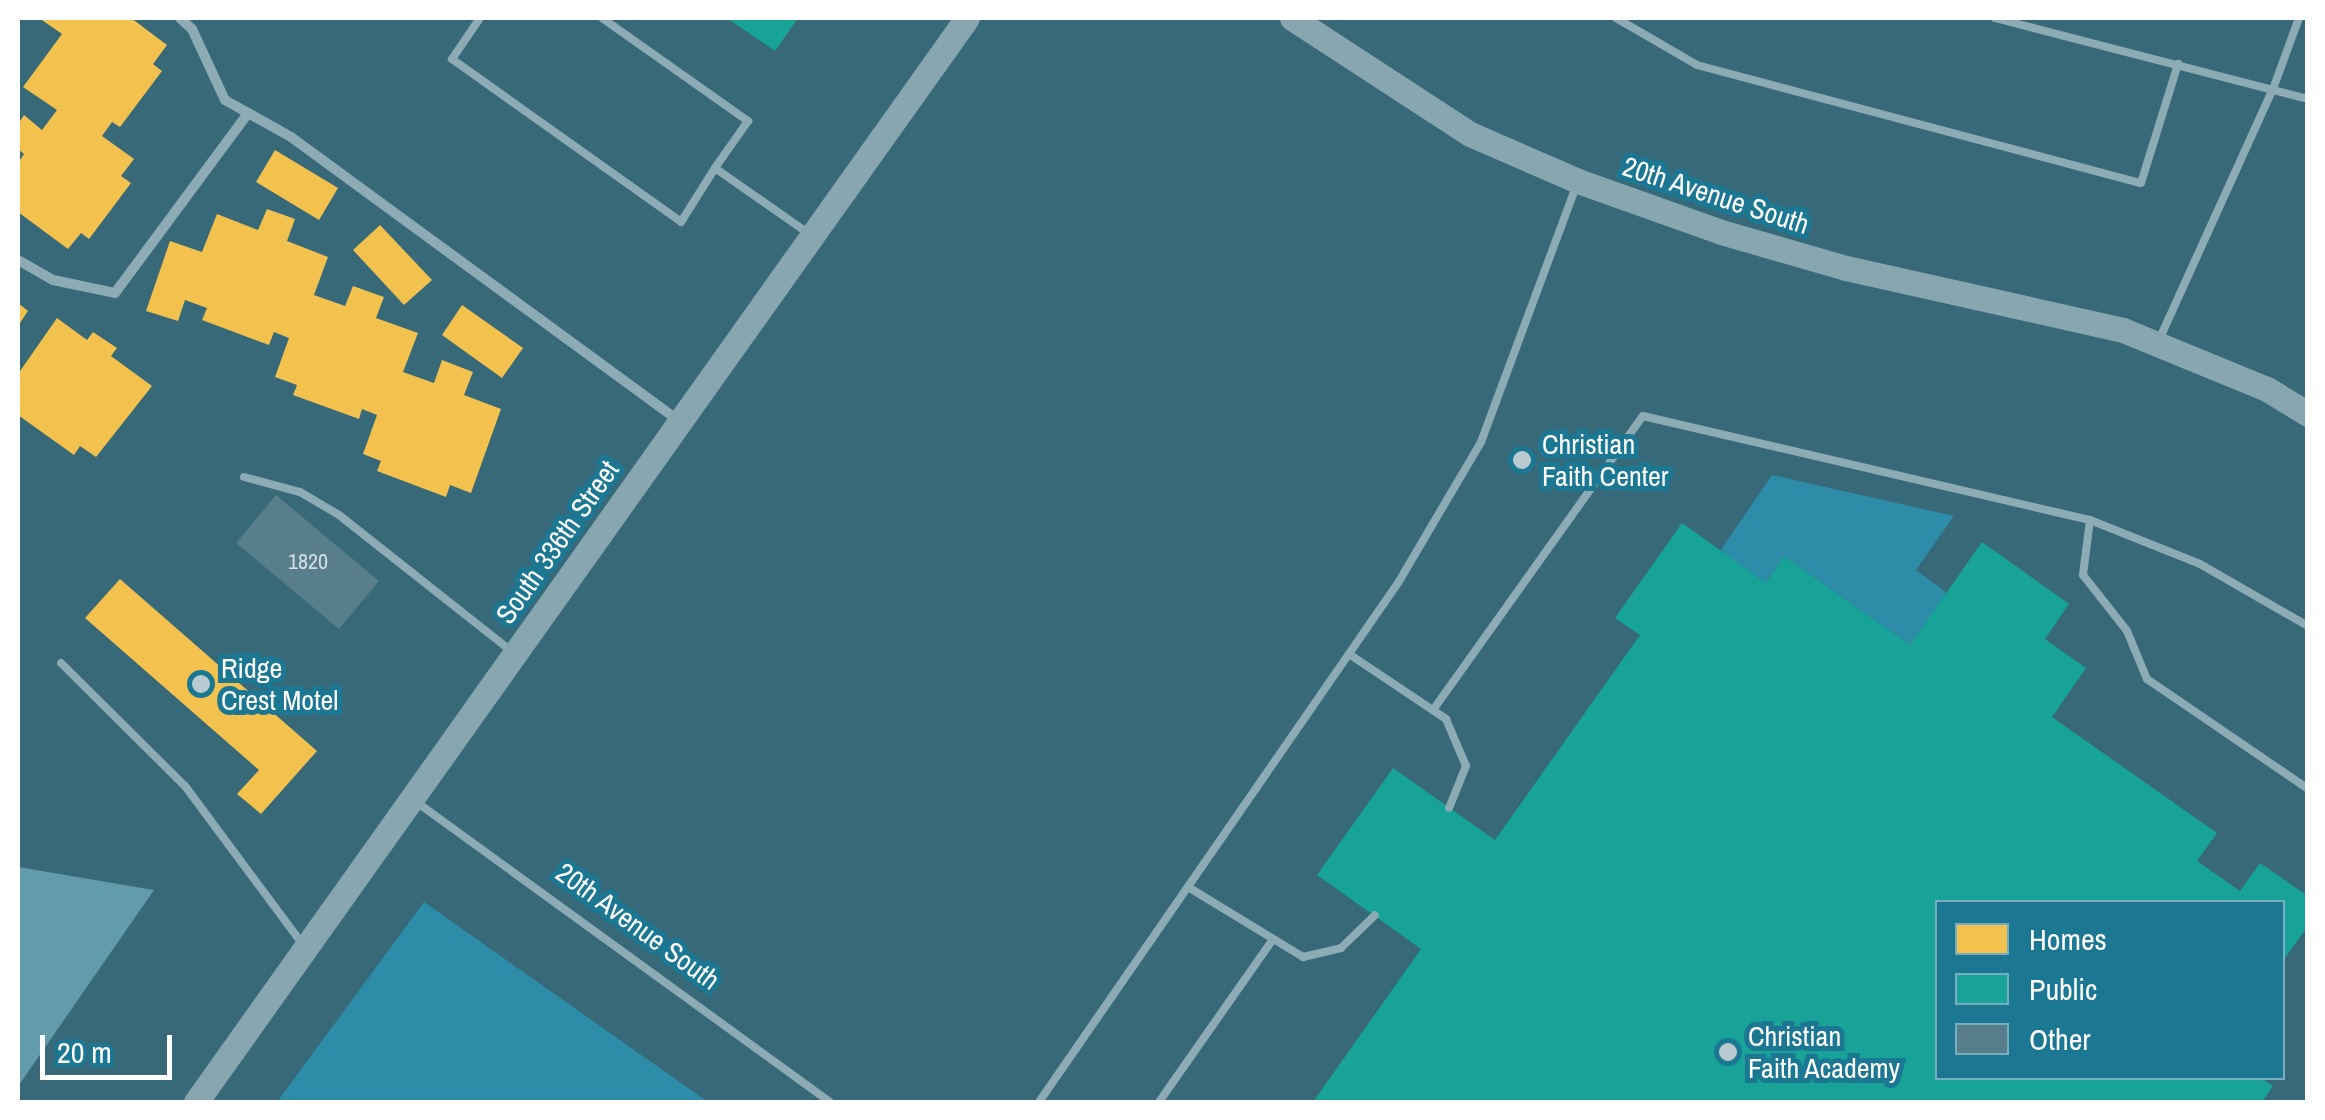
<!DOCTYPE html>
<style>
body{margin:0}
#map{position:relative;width:2325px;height:1120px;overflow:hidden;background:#376978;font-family:"Archivo Narrow",sans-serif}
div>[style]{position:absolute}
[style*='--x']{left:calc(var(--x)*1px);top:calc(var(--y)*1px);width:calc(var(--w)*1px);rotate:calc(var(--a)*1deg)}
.green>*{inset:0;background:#2d8ca8}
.water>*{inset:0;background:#619bac}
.homes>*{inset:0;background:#f2c14e}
.public>*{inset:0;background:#17a398}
.building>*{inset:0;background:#577e8a}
.lane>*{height:8px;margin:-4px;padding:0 4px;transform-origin:4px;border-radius:4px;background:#8dabb4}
.street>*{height:10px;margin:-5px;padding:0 5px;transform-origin:5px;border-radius:5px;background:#8dabb4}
.secondary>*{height:25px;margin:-12.5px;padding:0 12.5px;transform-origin:12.5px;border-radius:12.5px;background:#87a6af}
.dots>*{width:28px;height:28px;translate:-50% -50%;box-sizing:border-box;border:5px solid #1c7793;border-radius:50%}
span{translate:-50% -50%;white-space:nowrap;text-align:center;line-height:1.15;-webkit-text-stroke:10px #1c7793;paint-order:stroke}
.number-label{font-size:22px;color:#d5dfe2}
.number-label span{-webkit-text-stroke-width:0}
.street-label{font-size:28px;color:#fff}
.poi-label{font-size:28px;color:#fff}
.left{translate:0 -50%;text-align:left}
.frame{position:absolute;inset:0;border:20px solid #fff;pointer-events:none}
.legend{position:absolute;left:1935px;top:900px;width:350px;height:180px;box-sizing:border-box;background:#1c7793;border:2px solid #77adbe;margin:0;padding:12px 18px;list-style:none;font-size:30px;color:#fff}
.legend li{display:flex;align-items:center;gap:20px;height:50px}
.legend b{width:50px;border:2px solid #77adbe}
.scale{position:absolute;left:40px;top:1035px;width:132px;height:45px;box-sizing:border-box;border:5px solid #fff;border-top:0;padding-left:12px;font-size:30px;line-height:35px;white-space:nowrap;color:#fff;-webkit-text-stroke:8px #1c7793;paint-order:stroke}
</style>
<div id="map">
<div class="green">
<i style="clip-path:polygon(1772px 475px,1954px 516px,1916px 570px,1947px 593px,1910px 645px,1784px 556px,1766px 583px,1720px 551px)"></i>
<i style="clip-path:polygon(424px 902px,708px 1102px,277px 1102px)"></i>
</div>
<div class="water">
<i style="clip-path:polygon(18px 867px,154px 890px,19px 1085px,18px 1080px)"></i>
</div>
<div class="homes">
<i style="clip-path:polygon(39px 18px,131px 18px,167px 45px,153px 64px,162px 71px,120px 127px,112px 122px,102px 136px,134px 159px,121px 176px,131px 183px,89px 239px,81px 233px,68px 249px,18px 212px,18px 163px,24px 154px,18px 149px,18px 124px,24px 115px,42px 130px,57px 110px,23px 87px,62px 34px)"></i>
<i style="clip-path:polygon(275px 150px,338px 188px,319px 220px,256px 182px)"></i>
<i style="clip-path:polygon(267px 209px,295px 219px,287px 241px,328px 257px,314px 295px,345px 306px,353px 286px,384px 297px,376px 318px,418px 333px,403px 372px,434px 383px,442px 360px,473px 372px,464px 395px,501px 409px,471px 493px,450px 485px,446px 497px,377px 471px,381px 461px,363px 454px,377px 415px,362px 409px,359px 419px,293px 395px,297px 385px,275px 377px,289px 338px,274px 332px,269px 345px,202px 320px,207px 308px,185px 300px,178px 321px,146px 311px,170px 241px,202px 252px,217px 214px,258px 230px)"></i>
<i style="clip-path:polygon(380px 225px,432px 280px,404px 305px,353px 250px)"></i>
<i style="clip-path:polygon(18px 303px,28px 311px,18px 326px)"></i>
<i style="clip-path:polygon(462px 305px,523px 348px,502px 378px,442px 335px)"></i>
<i style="clip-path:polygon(57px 318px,87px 340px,93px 332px,117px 348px,111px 356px,152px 386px,96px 457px,80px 446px,74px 455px,18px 415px,18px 374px)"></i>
<i style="clip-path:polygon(120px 579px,317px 751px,261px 814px,237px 794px,259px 770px,85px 618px)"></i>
</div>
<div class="public">
<i style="clip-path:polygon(727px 18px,798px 18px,775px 51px)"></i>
<i style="clip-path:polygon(1682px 523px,1766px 583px,1784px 556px,1910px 645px,1982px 542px,2069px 604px,2045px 639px,2086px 668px,2052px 717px,2217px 833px,2197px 861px,2240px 891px,2260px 863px,2308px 896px,2308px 926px,2282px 962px,2282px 902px,1938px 902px,1938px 1078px,2261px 1078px,2273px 1086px,2262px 1102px,1313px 1102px,1421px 949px,1317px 875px,1393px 768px,1495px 840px,1640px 635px,1615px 618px)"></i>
</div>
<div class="building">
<i style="clip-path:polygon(276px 495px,379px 581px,339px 629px,236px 543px)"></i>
</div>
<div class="lane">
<i style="--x:480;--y:18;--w:50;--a:124.3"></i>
<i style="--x:452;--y:59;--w:281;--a:35.4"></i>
<i style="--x:681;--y:222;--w:64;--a:-57.8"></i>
<i style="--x:715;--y:168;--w:113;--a:35"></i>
<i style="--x:602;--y:18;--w:179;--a:35.2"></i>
<i style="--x:748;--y:121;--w:57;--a:125.1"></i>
<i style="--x:1616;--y:18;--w:94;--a:30.1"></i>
<i style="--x:1697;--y:65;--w:459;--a:14.9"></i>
<i style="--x:2141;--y:183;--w:125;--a:-72.7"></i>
<i style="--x:1995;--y:18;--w:323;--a:14.5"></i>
<i style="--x:2159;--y:340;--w:276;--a:-65.6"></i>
<i style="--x:2273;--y:89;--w:76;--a:-69.9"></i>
<i style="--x:244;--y:477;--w:58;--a:15"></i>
<i style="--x:300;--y:492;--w:45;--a:30.5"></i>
<i style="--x:339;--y:515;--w:219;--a:38.3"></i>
<i style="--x:2090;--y:520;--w:55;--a:97.3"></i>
<i style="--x:2083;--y:575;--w:71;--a:51.8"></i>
<i style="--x:2127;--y:631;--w:52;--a:67.4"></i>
<i style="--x:2147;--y:679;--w:195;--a:34.3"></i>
<i style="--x:1349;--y:654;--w:117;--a:33.8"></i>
<i style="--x:1446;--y:719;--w:51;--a:66.9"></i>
<i style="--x:1466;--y:766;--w:45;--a:112"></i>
<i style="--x:61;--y:663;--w:175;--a:44.8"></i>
<i style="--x:185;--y:786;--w:198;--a:53.4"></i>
<i style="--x:1433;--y:710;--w:361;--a:-54.5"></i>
<i style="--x:1643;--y:416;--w:459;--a:13.1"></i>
<i style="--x:2090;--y:520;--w:118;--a:21.8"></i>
<i style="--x:2200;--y:564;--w:125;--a:29.9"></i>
<i style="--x:415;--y:801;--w:513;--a:35.95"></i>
<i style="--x:1188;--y:887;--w:135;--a:31.3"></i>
<i style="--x:1303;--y:957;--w:39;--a:-13"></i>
<i style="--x:1341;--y:948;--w:47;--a:-44.1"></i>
<i style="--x:1039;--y:1102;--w:631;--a:-55.33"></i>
<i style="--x:1398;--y:583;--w:164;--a:-59.5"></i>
<i style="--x:1481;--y:442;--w:275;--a:-69.6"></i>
<i style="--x:1159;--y:1102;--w:195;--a:-55"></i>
</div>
<div class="street">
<i style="--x:180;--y:18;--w:16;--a:43"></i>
<i style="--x:192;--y:29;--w:78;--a:65.1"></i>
<i style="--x:225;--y:100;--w:76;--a:29.3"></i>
<i style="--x:291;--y:137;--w:481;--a:36.2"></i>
<i style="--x:18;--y:260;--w:40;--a:29.7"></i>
<i style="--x:53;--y:280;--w:63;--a:11.8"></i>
<i style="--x:115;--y:293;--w:224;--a:-53.5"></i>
</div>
<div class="secondary">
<i style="--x:1292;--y:18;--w:212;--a:33.1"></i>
<i style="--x:1470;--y:134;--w:118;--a:23.5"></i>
<i style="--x:1578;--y:181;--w:152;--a:19.6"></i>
<i style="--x:1721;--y:232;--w:130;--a:16.1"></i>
<i style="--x:1846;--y:268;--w:284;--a:12.6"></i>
<i style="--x:2123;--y:330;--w:156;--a:22.3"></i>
<i style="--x:2267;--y:389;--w:48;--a:31.4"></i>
<i style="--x:196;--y:1102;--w:1330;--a:-54.58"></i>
</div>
<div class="dots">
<i style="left:1522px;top:460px;background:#b9cad0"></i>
<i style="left:201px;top:684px;background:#b9cad0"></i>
<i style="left:1728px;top:1052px;background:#b9cad0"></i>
</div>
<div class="number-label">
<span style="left:308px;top:562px">1820</span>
</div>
<div class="street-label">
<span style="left:1716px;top:195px;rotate:18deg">20th Avenue South</span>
<span style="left:557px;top:542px;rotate:-55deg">South 336th Street</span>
<span style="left:638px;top:926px;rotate:36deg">20th Avenue South</span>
</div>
<div class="poi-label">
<span class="left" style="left:1542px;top:460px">Christian<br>Faith Center</span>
<span class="left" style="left:221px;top:684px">Ridge<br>Crest Motel</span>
<span class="left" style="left:1748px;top:1052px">Christian<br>Faith Academy</span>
</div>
<div class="frame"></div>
<ul class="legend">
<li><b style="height:28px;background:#f2c14e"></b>Homes</li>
<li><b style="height:28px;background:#17a398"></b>Public</li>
<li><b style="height:28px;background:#577e8a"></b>Other</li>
</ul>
<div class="scale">20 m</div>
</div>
